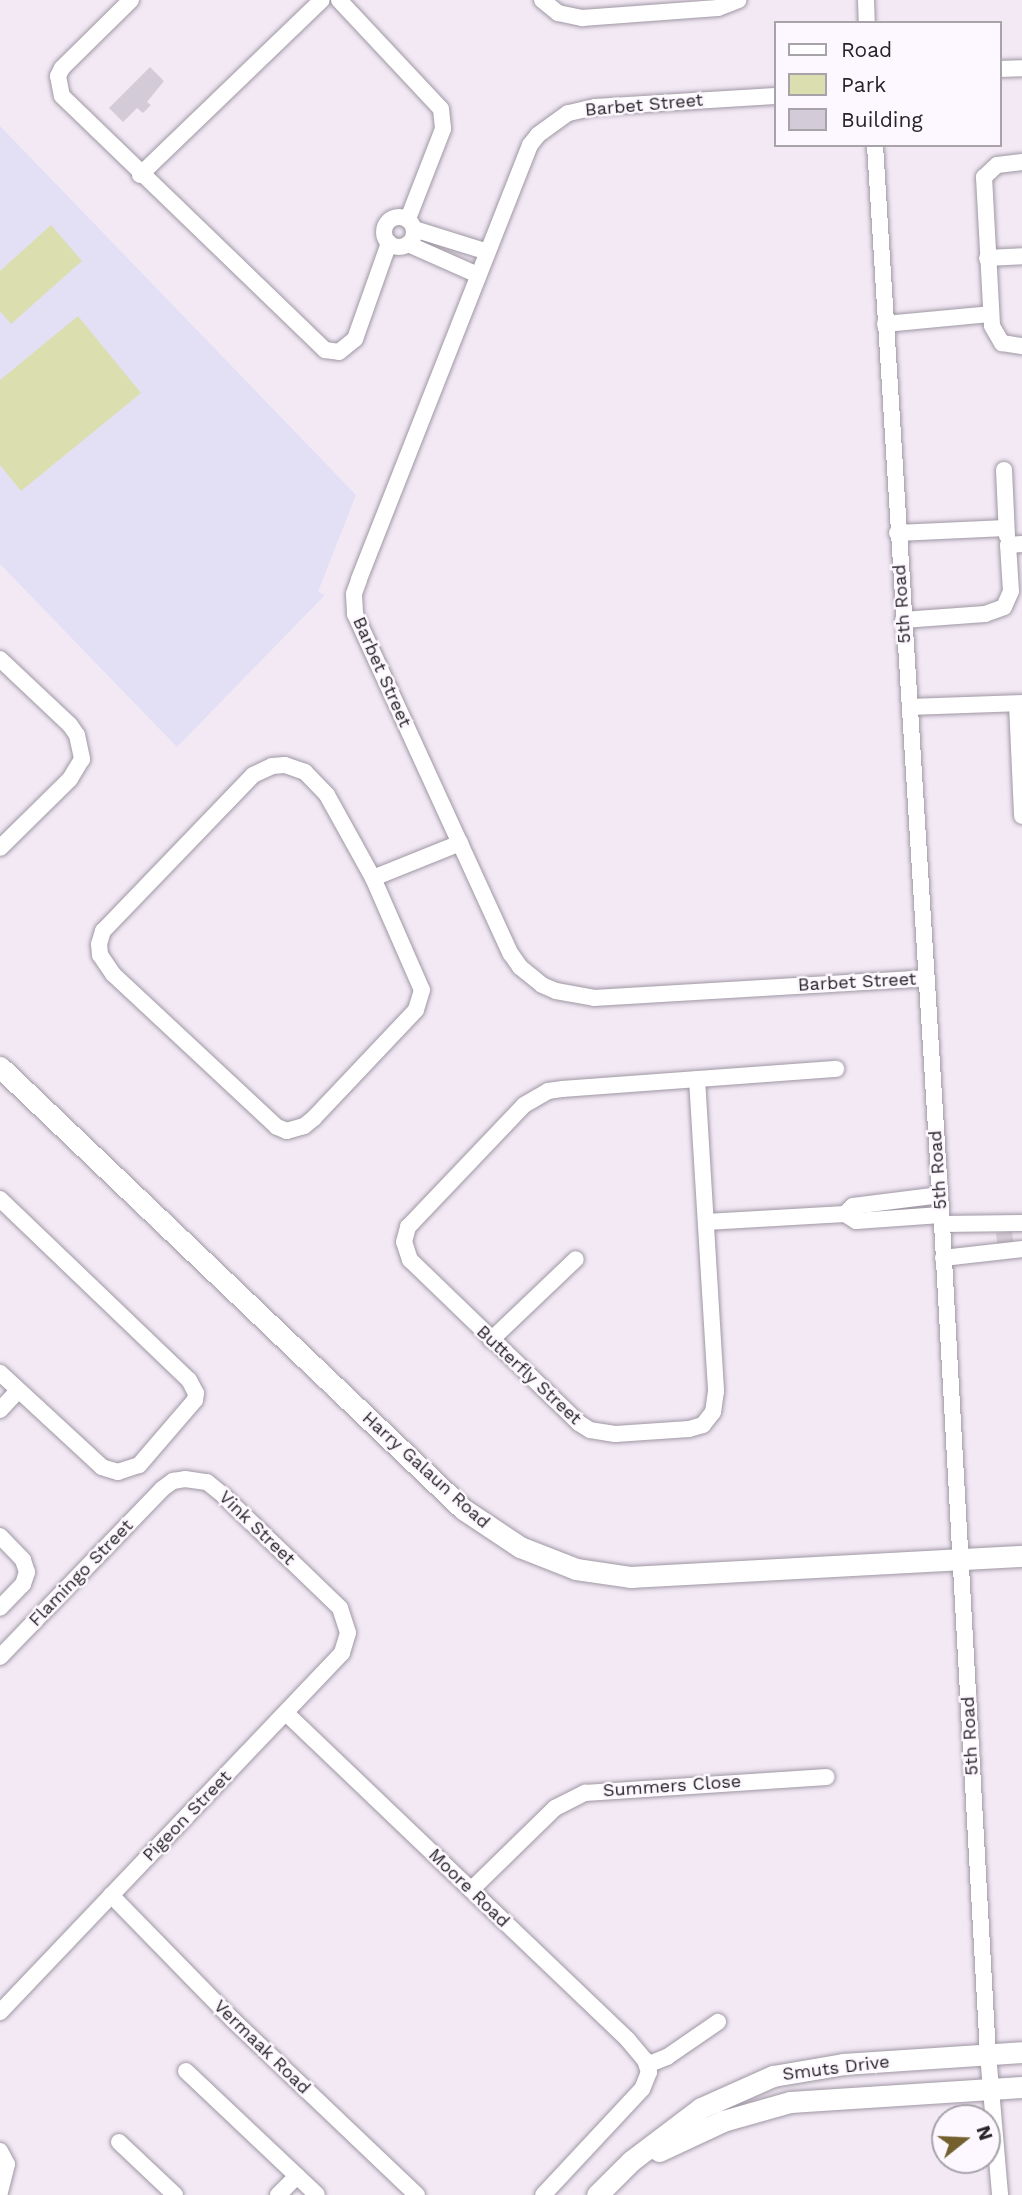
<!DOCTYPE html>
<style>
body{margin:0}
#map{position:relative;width:1022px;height:2195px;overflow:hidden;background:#f2e9f5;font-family:"Work Sans",sans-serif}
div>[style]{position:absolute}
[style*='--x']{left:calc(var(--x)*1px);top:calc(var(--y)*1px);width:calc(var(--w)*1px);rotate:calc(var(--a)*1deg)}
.education>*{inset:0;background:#e3dff5}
.green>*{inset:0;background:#dbdfb0}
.building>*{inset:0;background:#d3cbd7}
.roads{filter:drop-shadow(0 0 2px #9f97a3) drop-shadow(0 0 2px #9f97a3)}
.minor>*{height:16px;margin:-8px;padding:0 8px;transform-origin:8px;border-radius:8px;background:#fff}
.minor>.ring{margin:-8px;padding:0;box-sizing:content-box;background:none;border:16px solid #fff;border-radius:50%}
.secondary>*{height:21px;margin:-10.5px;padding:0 10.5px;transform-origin:10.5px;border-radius:10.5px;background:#fff}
span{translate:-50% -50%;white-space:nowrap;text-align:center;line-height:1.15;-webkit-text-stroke:5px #fdf8ff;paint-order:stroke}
.street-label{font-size:18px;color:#272428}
.legend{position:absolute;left:774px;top:21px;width:228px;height:126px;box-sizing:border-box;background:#fdf8ff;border:2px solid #a7a3a9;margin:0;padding:9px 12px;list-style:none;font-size:21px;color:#272428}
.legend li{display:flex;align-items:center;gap:14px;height:35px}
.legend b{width:35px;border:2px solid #a7a3a9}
.north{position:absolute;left:931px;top:2104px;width:70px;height:70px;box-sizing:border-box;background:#fdf8ff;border:2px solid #a7a3a9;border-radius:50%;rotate:72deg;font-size:19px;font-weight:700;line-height:28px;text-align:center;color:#272428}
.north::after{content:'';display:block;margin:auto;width:24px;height:32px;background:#74602f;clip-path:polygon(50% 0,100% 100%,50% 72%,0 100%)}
</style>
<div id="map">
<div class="education">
<i style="clip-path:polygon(0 126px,356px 495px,321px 584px,318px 592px,325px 595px,177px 747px,0 564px)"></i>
</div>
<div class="green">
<i style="clip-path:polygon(51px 225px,82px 261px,11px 324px,0 311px,0 271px)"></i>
<i style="clip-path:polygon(78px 316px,141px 393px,21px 491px,0 465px,0 380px)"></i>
</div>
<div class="building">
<i style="clip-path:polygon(150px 67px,164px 81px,147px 102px,151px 105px,143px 113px,137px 108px,123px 122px,109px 108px)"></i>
<i style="clip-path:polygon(1012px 1231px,1014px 1248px,998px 1250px,996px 1233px)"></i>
</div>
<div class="roads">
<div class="minor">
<i style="--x:131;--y:0;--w:97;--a:135.4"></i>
<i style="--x:62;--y:68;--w:9;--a:117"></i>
<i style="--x:58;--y:76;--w:20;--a:79"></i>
<i style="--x:62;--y:96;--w:366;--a:44"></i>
<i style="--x:325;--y:350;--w:14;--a:8"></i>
<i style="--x:339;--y:352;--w:21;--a:-39"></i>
<i style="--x:355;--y:339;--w:102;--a:-70.5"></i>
<i style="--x:339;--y:0;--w:149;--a:46.9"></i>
<i style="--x:441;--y:109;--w:20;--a:84"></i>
<i style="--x:443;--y:129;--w:97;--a:111.3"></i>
<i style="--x:542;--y:0;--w:21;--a:39"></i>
<i style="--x:558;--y:13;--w:25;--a:12"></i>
<i style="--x:582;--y:18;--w:136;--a:-4.2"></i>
<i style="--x:718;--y:8;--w:22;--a:-21"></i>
<i style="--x:866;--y:0;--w:23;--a:88"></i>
<i style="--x:999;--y:69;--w:23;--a:-2"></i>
<i style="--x:775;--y:96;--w:180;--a:176.5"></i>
<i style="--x:595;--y:107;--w:28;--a:167"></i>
<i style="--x:568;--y:113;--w:37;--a:144"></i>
<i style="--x:538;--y:135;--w:13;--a:129"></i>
<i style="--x:530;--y:145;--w:467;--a:111.5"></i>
<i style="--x:359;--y:580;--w:15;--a:110"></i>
<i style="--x:354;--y:594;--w:20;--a:87"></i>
<i style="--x:355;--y:614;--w:374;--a:65.4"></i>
<i style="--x:511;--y:954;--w:16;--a:55"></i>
<i style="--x:520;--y:967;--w:28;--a:39"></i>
<i style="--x:542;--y:985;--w:15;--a:23"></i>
<i style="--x:556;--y:991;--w:39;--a:10"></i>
<i style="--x:594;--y:998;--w:333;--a:-3.4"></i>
<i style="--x:875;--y:145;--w:1081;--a:86.45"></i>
<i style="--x:942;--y:1224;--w:831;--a:86.83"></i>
<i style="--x:988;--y:2054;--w:142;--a:85.1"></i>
<i style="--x:1022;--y:162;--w:25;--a:173"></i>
<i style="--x:997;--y:165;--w:18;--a:137"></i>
<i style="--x:984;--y:177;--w:149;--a:86.9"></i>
<i style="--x:992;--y:326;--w:20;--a:60"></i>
<i style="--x:1002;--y:343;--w:20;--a:9"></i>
<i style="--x:140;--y:175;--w:252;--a:-43.9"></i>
<i class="ring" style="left:384px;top:217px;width:14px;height:14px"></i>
<i style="--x:414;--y:229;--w:77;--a:17.3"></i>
<i style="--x:408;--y:244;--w:77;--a:23.9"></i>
<i style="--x:987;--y:258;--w:35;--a:-3"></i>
<i style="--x:885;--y:324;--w:105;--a:-5.4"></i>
<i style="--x:1004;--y:470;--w:66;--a:87.4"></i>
<i style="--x:897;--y:533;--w:109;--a:-2.6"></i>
<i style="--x:903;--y:620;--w:82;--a:-4.2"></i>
<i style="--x:985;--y:614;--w:20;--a:-20"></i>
<i style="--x:1004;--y:607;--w:17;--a:-66"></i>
<i style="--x:1011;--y:591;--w:46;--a:-93.7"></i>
<i style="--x:1008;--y:545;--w:14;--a:-4"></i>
<i style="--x:0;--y:659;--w:96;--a:43.3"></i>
<i style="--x:70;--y:725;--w:12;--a:55"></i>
<i style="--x:77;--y:735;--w:25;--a:78"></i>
<i style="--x:82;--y:759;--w:23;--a:121"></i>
<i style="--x:70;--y:779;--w:98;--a:135.4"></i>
<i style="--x:1017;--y:704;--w:112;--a:87.4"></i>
<i style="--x:910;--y:707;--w:112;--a:-2"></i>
<i style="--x:285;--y:765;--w:21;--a:19"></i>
<i style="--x:305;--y:772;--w:32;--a:46"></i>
<i style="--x:327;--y:795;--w:95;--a:61"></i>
<i style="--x:373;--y:878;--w:122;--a:66.4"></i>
<i style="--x:422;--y:990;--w:21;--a:107"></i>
<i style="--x:416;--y:1010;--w:149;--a:133.4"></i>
<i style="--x:314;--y:1118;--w:13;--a:141"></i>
<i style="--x:304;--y:1126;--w:18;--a:164"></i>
<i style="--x:287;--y:1131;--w:11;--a:-158"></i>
<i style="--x:277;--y:1127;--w:224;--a:-137"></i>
<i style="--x:113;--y:974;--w:23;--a:-124"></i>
<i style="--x:100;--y:955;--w:11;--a:-95"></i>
<i style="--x:99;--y:944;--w:14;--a:-73"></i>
<i style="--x:103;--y:931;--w:216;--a:-46.1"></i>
<i style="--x:253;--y:775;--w:21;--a:-25"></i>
<i style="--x:272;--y:766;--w:13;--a:-4"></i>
<i style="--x:373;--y:878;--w:94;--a:-21.9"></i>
<i style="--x:697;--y:1079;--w:313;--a:86.5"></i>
<i style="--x:716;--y:1391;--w:21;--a:98"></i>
<i style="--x:713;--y:1412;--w:16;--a:128"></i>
<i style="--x:703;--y:1425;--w:15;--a:164"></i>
<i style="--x:689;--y:1429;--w:74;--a:176.1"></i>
<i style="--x:615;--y:1434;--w:25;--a:-171"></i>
<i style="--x:590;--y:1430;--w:13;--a:-148"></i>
<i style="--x:579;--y:1423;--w:235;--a:-136"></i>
<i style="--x:410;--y:1260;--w:19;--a:-108"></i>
<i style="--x:404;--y:1242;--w:16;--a:-75"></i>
<i style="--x:408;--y:1227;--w:168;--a:-46.4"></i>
<i style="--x:524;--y:1105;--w:28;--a:-30"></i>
<i style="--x:548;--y:1091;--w:15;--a:-8"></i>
<i style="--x:563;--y:1089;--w:274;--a:-4.2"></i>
<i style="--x:0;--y:1199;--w:262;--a:43.8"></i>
<i style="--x:189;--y:1380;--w:15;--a:62"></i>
<i style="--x:196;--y:1393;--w:7;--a:98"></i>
<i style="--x:195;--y:1400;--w:86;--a:130.7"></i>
<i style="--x:139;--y:1465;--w:22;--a:162"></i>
<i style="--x:118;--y:1472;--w:17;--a:-163"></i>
<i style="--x:102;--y:1467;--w:139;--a:-137.3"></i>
<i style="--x:845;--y:1214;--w:13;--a:32"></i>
<i style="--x:856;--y:1221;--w:85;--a:-4"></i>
<i style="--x:706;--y:1222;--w:139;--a:-3.3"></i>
<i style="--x:845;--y:1214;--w:11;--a:-45"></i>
<i style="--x:853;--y:1206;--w:88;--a:-7.2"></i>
<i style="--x:942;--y:1224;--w:80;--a:-0.7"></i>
<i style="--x:943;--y:1258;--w:80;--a:-6.5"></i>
<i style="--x:491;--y:1340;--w:117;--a:-43.6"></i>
<i style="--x:0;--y:1410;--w:26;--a:-47"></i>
<i style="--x:0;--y:1536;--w:33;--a:46"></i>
<i style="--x:23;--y:1560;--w:13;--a:72"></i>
<i style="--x:27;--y:1572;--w:13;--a:108"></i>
<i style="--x:23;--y:1584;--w:33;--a:134"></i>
<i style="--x:0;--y:1657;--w:233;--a:-46"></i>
<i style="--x:162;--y:1489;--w:14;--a:-36"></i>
<i style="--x:173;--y:1481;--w:12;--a:-9"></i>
<i style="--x:185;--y:1479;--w:22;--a:8"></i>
<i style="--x:207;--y:1482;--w:22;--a:39"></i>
<i style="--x:224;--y:1496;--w:161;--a:44"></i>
<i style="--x:340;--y:1608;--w:26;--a:72"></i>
<i style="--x:348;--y:1633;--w:21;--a:107"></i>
<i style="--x:342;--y:1653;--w:496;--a:133.6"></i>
<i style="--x:286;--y:1713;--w:473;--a:43.7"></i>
<i style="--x:628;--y:2040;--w:26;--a:50"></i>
<i style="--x:645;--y:2060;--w:13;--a:72"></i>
<i style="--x:649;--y:2072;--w:18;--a:112"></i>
<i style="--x:642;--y:2089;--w:145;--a:133"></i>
<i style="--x:471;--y:1890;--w:117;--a:-44.3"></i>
<i style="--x:555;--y:1808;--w:34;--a:-27"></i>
<i style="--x:585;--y:1793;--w:242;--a:-3.8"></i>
<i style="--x:111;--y:1895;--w:175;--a:45.7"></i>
<i style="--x:233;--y:2020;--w:254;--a:43.6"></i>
<i style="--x:647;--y:2065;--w:22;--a:-22"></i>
<i style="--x:667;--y:2057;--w:62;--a:-34.5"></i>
<i style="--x:186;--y:2071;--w:180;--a:43.4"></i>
<i style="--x:119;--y:2142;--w:77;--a:43.4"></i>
<i style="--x:0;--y:2151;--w:15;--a:62"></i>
<i style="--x:7;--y:2164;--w:30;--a:104"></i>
<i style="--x:278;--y:2195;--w:27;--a:-45"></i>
</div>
<div class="secondary">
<i style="--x:0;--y:1067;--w:640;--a:43.67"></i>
<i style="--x:463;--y:1509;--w:69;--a:33.7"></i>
<i style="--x:520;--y:1547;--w:60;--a:21.4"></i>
<i style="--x:576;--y:1569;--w:56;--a:8.3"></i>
<i style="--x:631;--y:1577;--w:392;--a:-3.1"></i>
<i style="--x:659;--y:2151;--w:71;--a:-25.1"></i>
<i style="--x:723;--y:2121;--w:70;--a:-15.8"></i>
<i style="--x:790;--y:2102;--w:232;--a:-3.7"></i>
<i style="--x:597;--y:2195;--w:48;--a:-45"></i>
<i style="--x:631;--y:2161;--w:88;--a:-37.1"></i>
<i style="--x:701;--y:2108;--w:79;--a:-24"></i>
<i style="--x:773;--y:2076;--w:71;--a:-9.7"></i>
<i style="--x:843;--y:2064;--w:179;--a:-3.8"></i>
</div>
</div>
<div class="street-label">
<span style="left:644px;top:105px;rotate:-5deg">Barbet Street</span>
<span style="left:902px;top:604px;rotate:-94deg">5th Road</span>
<span style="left:382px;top:672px;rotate:66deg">Barbet Street</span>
<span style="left:857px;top:982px;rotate:-3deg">Barbet Street</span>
<span style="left:938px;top:1170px;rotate:-94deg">5th Road</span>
<span style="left:529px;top:1375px;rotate:43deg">Butterfly Street</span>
<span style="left:426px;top:1470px;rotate:42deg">Harry Galaun Road</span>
<span style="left:257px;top:1528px;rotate:44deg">Vink Street</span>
<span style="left:81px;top:1573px;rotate:-46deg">Flamingo Street</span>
<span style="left:970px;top:1736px;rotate:-93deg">5th Road</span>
<span style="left:672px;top:1786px;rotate:-4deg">Summers Close</span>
<span style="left:187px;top:1816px;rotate:-46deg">Pigeon Street</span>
<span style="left:469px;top:1888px;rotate:44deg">Moore Road</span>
<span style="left:262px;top:2047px;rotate:44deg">Vermaak Road</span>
<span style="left:836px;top:2068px;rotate:-7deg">Smuts Drive</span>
</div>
<ul class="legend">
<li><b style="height:9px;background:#fff"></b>Road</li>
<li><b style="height:19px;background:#dbdfb0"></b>Park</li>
<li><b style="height:19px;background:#d3cbd7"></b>Building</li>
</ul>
<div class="north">N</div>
</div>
